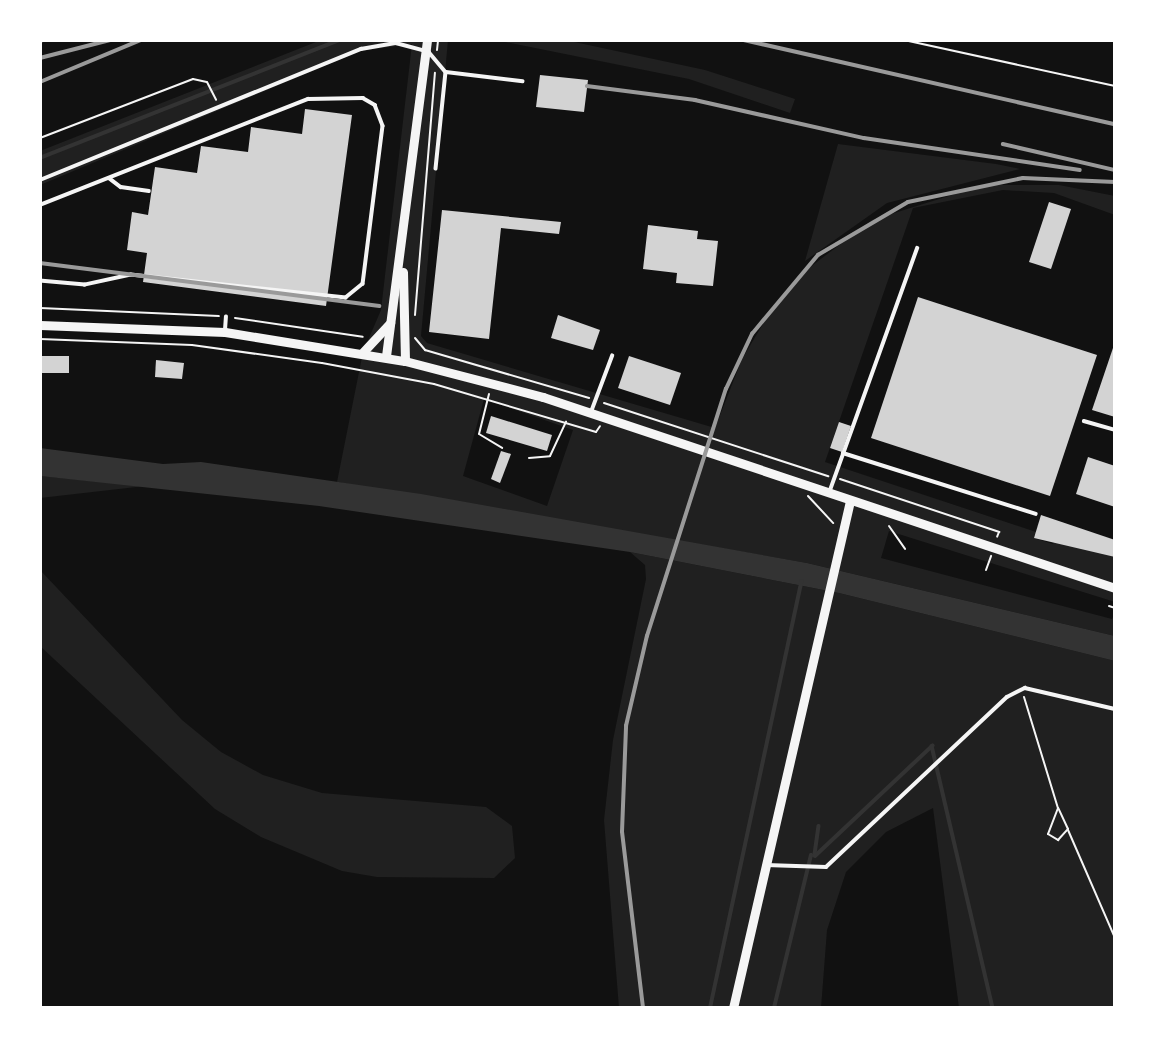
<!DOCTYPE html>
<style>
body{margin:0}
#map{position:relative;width:1155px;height:1048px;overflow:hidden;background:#111;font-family:"Exo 2",sans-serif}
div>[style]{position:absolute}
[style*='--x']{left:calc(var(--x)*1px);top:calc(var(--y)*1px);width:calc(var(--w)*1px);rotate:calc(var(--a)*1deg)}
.green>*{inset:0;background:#202020}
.water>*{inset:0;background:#333}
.stream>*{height:3.5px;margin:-1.75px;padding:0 1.75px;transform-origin:1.75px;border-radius:1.75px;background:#333}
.building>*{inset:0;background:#d3d3d3}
.path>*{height:2px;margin:-1px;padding:0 1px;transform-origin:1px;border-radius:1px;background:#f5f5f5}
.service>*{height:3.5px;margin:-1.75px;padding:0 1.75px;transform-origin:1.75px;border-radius:1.75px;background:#f5f5f5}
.tertiary>*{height:9px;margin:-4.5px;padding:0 4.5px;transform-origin:4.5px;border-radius:4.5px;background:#f5f5f5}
.rail>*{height:3.5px;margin:-1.75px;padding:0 1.75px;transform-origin:1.75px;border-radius:1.75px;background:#9a9a9a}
span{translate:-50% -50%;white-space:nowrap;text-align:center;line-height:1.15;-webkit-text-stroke:5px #fff;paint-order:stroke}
.frame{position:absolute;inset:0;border:42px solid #fff;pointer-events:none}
</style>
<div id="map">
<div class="green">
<i style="clip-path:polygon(evenodd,321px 40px,448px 40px,421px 336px,427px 343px,715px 428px,742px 359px,772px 309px,809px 268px,872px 220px,984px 185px,1059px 185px,1115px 196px,1115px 215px,1054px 193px,1003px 190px,913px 208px,825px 462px,1036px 532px,1034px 538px,1053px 544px,1056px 538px,1115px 557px,1115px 602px,889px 531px,881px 558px,1112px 619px,1115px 613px,1115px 636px,807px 563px,337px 482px,363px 352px,381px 310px,412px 44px,360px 51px,40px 185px,40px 151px,321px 40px,484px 399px,573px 430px,547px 506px,463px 476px,484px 399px)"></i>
<i style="clip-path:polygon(495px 40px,565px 40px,705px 70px,795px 99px,790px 113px,689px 79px)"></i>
<i style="clip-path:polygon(838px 144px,996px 164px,1020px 169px,887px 203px,805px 261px)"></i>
<i style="clip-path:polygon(40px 476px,145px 486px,40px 498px)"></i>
<i style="clip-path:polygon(630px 552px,839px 593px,1115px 661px,1115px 1008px,959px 1008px,933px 808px,886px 832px,846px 872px,827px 930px,821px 1008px,619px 1008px,604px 820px,613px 740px,646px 579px,645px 565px)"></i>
<i style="clip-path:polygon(40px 570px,182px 720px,221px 752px,263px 775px,322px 793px,486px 807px,512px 826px,515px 858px,494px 878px,377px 877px,342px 871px,261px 837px,215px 809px,40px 646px)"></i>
</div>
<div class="water">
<i style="clip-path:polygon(40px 448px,163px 464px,201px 462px,421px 494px,807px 563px,1115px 636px,1115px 661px,839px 593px,630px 552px,319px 506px,40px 476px)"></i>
</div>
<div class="stream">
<i style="--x:40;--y:158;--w:321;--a:-21.5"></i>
<i style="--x:819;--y:826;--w:30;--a:98"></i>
<i style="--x:815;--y:856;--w:161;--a:-43.2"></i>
<i style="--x:932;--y:746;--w:269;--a:76.9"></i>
<i style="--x:710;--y:1008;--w:436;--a:-77.9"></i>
<i style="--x:774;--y:1008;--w:157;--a:-76.4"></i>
</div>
<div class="building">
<i style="clip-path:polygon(540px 75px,588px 80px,584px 112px,536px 107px)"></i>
<i style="clip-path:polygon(305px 109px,352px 115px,326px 306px,143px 282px,147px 253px,127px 250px,132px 212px,148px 215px,155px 167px,197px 173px,201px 146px,248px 152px,251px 127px,302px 134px)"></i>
<i style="clip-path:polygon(1049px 202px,1071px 209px,1051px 269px,1029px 262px)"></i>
<i style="clip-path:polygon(442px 210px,561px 222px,559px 234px,501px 228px,489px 339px,429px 332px)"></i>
<i style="clip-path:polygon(648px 225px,698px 231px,697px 239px,718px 241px,713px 286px,676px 283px,677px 273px,643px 269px)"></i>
<i style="clip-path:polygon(918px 297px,1097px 355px,1050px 496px,871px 438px)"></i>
<i style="clip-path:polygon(558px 315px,600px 330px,593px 350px,551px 338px)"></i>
<i style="clip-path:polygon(1114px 345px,1115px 345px,1115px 417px,1092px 410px)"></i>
<i style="clip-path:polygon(41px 356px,69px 356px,69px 373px,41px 373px)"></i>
<i style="clip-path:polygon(629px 356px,681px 373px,670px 405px,618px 388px)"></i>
<i style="clip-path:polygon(156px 360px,184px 363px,182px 379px,155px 377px)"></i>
<i style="clip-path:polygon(491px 416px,552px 435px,547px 451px,486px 433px)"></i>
<i style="clip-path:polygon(839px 422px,851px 426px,842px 452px,830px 448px)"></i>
<i style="clip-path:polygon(501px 451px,511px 454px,500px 483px,491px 479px)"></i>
<i style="clip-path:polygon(1088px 457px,1115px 466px,1115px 507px,1076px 494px)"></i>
<i style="clip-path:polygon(1041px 515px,1115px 540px,1115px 557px,1034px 538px)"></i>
</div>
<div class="path">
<i style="--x:904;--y:40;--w:216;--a:12.3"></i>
<i style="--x:437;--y:50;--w:10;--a:-84"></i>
<i style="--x:40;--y:138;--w:164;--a:-21.1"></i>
<i style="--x:193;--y:79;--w:14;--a:12"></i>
<i style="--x:207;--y:82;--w:20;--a:63"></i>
<i style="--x:40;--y:308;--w:179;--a:2.6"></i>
<i style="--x:415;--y:315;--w:243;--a:-85.3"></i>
<i style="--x:235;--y:318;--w:129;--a:8.4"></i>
<i style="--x:415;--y:338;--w:16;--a:50"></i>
<i style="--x:425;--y:350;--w:171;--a:16.3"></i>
<i style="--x:40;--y:339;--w:152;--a:2.3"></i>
<i style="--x:192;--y:345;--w:131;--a:7.9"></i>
<i style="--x:322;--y:363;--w:114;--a:10.6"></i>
<i style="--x:434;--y:384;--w:169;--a:16.5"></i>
<i style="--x:596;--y:432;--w:7;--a:-56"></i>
<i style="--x:489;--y:394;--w:41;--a:104"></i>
<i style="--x:479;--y:434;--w:27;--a:31"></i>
<i style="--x:604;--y:403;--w:236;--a:18.1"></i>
<i style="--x:529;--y:458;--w:21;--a:-5"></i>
<i style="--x:550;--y:456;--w:38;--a:-65"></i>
<i style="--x:840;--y:479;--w:168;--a:18.4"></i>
<i style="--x:999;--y:532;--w:5;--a:112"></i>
<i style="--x:808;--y:496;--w:37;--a:47"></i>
<i style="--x:889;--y:526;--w:28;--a:55"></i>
<i style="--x:986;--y:570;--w:15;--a:-70"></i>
<i style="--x:1109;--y:606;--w:6;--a:18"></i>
<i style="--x:1024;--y:697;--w:116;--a:73"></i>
<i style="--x:1058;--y:808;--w:28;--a:111"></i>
<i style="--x:1048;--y:834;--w:12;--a:31"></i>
<i style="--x:1058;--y:840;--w:15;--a:-48"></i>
<i style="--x:1068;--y:829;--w:23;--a:-115"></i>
<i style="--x:1068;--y:830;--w:118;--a:66.5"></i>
</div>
<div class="service">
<i style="--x:446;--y:72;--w:77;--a:6.8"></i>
<i style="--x:109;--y:178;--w:15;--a:37"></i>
<i style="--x:121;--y:187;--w:28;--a:8"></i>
<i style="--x:40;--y:180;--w:347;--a:-22.2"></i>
<i style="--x:361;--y:49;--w:36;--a:-10"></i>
<i style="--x:396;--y:43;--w:34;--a:15"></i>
<i style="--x:429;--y:52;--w:26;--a:50"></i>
<i style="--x:446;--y:72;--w:97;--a:95.9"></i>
<i style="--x:40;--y:205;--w:288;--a:-21.6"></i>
<i style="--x:308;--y:99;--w:55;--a:-1"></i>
<i style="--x:363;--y:98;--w:14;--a:30"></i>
<i style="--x:375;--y:105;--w:22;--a:69"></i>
<i style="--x:383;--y:126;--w:159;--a:97.2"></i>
<i style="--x:363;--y:284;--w:22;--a:141"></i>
<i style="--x:346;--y:298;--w:216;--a:-173.9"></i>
<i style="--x:131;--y:275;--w:47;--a:167.7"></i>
<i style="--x:85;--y:285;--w:45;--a:-174.9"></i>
<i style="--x:225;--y:330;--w:13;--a:-86"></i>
<i style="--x:591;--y:412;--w:60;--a:-69.4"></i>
<i style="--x:1084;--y:421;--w:32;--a:16"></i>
<i style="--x:843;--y:453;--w:202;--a:17.5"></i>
<i style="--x:829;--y:493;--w:260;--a:-70.2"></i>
<i style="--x:766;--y:865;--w:60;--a:1.9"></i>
<i style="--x:826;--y:867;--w:248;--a:-43.2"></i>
<i style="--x:1007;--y:697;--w:20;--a:-27"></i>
<i style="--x:1025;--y:688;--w:92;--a:13.1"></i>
</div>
<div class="tertiary">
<i style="--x:403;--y:272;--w:89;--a:88.7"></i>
<i style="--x:40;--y:325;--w:185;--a:2.2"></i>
<i style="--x:225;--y:332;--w:182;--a:9.2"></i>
<i style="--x:405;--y:361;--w:143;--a:14.6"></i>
<i style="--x:543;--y:397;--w:603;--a:18.46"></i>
<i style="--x:363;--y:352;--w:40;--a:-47"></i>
<i style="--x:386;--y:356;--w:319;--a:-82.6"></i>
<i style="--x:733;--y:1008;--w:520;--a:-77.01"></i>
</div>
<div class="rail">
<i style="--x:744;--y:40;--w:380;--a:12.8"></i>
<i style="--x:40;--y:41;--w:3;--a:-18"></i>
<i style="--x:40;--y:58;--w:72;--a:-14.4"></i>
<i style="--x:40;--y:82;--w:109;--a:-22.6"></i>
<i style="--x:587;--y:86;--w:109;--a:7.4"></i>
<i style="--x:695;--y:100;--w:173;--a:12.7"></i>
<i style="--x:864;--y:138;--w:218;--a:8.4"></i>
<i style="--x:1003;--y:144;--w:115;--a:13.1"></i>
<i style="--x:40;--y:263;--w:342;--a:7.2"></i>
<i style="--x:643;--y:1008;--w:177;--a:-96.8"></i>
<i style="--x:622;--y:832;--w:106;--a:-87.8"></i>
<i style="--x:626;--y:726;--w:92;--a:-76.9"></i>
<i style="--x:647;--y:636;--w:259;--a:-72.3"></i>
<i style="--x:726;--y:389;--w:61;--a:-64.7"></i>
<i style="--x:752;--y:334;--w:103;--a:-50.1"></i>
<i style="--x:818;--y:255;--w:104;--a:-30.5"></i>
<i style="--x:908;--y:202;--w:117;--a:-11.8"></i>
<i style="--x:1023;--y:178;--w:92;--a:2.5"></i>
</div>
<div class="frame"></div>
</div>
